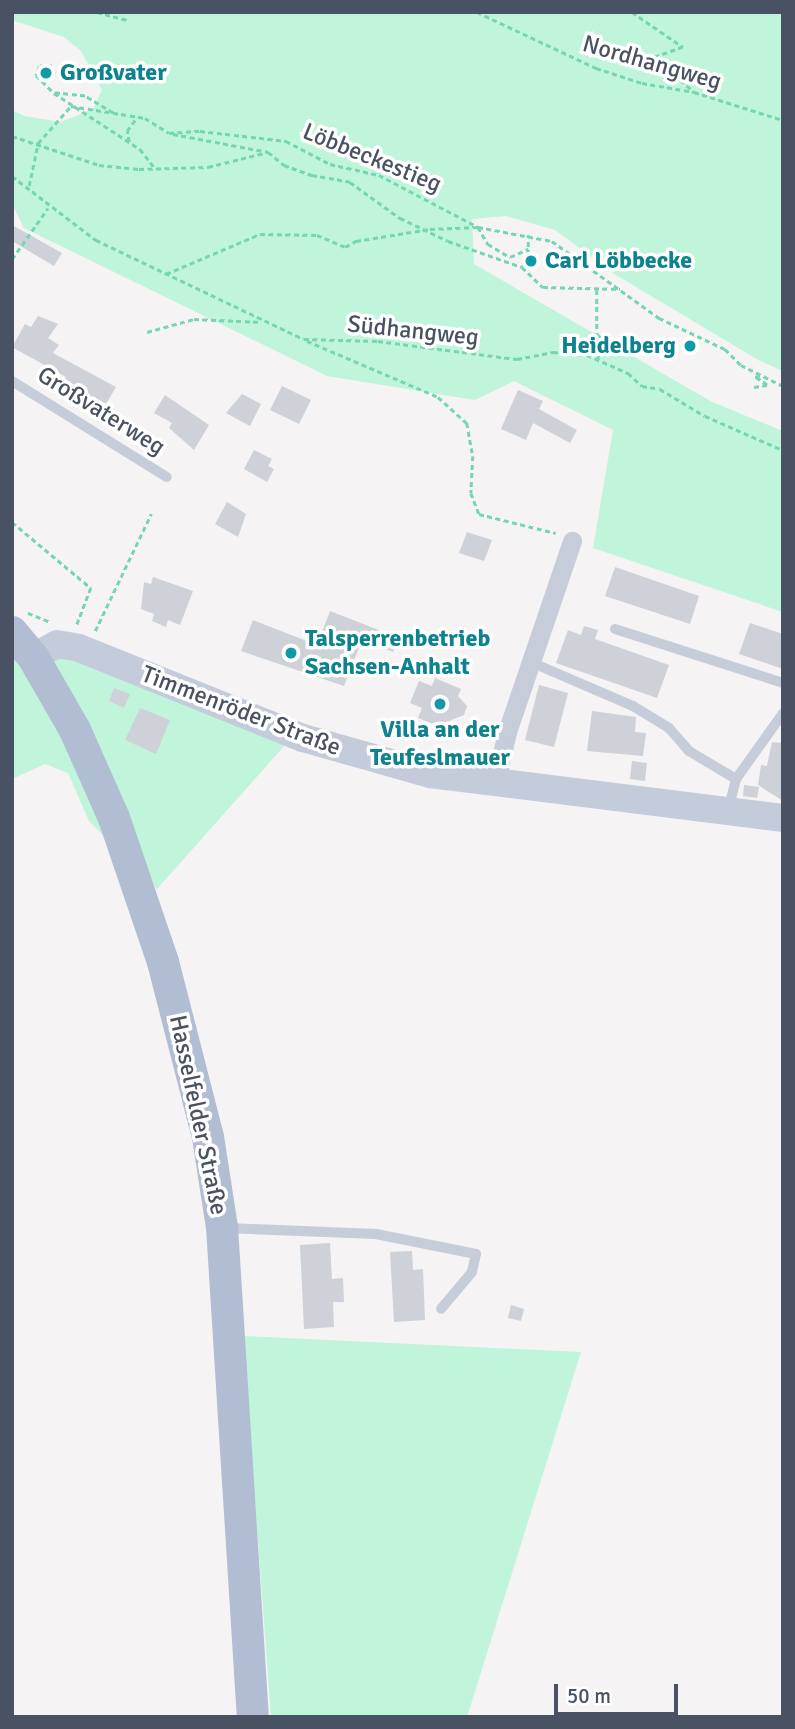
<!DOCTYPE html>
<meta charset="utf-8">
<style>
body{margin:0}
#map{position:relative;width:795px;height:1729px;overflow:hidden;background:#f5f3f3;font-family:Signika,sans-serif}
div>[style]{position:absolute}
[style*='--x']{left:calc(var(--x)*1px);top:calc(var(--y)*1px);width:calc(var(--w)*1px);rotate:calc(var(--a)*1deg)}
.green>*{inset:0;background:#c0f4db}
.building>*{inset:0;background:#ced1d8}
.path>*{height:2.5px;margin-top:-1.25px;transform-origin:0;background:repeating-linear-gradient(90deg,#74d6b3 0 5px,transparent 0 8.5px)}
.lane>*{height:10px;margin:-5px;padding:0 5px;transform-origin:5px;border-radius:5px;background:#c6ccd8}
.street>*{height:19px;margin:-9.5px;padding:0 9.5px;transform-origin:9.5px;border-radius:9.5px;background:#c6ccd8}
.secondary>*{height:28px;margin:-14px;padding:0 14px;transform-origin:14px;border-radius:14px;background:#c4ccdc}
.primary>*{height:32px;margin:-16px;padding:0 16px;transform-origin:16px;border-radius:16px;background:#b1bdd3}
.dots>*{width:19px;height:19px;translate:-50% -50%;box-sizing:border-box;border:4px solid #fff;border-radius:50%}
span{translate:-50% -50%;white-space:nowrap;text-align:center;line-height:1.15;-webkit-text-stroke:7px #fff;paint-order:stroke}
.street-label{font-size:24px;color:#485262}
.culture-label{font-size:24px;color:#0d838f;font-weight:700}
.left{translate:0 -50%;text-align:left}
.right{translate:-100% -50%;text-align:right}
.frame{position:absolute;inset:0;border:14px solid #485262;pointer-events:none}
.scale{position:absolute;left:554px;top:1684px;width:124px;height:32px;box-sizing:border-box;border:4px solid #485262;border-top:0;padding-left:9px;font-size:21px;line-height:24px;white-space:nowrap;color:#485262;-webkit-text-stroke:5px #fff;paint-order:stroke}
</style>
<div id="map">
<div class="green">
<i style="clip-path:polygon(12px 12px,783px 12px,783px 371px,760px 361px,616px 275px,555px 230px,506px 216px,472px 219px,474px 264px,712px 402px,783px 431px,783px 612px,593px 548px,613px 430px,514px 381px,475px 400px,327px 376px,24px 228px,12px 204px,12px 110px,24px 116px,61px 122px,93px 109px,102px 90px,81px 51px,64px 37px,12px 20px)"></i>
<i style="clip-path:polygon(12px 641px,101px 666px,286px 744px,157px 889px,89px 821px,68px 773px,45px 764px,12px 779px)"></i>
<i style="clip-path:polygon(243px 1336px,581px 1352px,467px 1717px,271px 1717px)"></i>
</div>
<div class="building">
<i style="clip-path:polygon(12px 225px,62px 253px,54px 266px,12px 241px)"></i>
<i style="clip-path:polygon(38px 316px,58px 324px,48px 338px,59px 345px,53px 353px,116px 387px,106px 404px,93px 396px,89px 403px,63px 383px,66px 377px,12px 347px,25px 324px,31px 327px)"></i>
<i style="clip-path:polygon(282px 386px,311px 400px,299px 424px,270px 410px)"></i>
<i style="clip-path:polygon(518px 390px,543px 401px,539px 409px,577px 430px,570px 443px,533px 423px,526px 440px,501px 429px)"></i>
<i style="clip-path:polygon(242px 394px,261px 404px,250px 426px,226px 413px)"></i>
<i style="clip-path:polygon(165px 395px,209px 425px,194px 450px,169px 428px,172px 423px,154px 413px)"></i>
<i style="clip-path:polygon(254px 450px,272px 459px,268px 466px,274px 469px,267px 482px,244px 469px)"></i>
<i style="clip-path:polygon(227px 502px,246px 514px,238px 537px,215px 524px)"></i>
<i style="clip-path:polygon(467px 532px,492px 540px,484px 561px,459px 553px)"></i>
<i style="clip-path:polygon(615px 567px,699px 596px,690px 624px,605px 596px)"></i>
<i style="clip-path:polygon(153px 577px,193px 591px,180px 625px,168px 620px,166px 627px,152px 621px,154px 614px,141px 609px,144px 582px,151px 584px)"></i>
<i style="clip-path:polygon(330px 611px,399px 638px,393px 652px,362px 640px,344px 686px,241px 651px,253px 620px,317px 645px)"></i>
<i style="clip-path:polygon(750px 623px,783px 634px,783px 669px,739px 654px)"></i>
<i style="clip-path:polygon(584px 626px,598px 630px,595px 639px,669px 665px,657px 698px,556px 663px,568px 630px,581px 635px)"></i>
<i style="clip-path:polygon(435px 678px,461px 689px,458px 696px,467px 706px,464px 715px,451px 720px,446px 729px,418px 718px,422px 708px,410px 703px,419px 681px,432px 686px)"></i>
<i style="clip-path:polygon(539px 685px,568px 693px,554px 747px,525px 740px)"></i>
<i style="clip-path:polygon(114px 688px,130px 694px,124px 708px,109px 701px)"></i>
<i style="clip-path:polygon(140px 708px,170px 720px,156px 754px,125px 740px)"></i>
<i style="clip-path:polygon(592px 711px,636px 717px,635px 732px,646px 733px,643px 756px,587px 751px)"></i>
<i style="clip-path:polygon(772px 742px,783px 743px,783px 801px,758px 785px,761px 765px,767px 766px)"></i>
<i style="clip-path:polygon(632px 761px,647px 763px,645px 781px,630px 779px)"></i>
<i style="clip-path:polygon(744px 785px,759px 787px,757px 798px,743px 796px)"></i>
<i style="clip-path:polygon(330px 1243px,332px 1279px,343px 1278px,344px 1302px,333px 1302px,334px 1327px,304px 1329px,300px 1245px)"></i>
<i style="clip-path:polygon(412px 1251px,413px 1270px,423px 1269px,425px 1320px,394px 1322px,390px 1252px)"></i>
<i style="clip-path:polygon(511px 1305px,524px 1309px,521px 1321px,508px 1318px)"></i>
</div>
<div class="path">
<i style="--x:97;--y:12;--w:31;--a:15"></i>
<i style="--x:477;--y:12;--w:132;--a:25.2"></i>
<i style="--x:596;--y:68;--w:48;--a:18.1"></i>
<i style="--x:642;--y:83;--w:53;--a:9.8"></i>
<i style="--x:694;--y:92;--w:93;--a:17.5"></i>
<i style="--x:632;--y:12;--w:62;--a:34.5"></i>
<i style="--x:683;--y:47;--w:30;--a:160"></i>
<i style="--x:655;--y:57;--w:52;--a:41.9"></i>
<i style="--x:46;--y:73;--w:8;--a:7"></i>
<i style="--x:54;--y:74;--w:8;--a:-104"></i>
<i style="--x:52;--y:66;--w:12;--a:180"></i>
<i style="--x:40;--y:66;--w:10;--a:114"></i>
<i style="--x:36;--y:75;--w:25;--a:45"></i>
<i style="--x:71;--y:106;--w:75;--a:9.2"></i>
<i style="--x:145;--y:118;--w:28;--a:32"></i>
<i style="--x:169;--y:133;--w:31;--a:-4"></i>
<i style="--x:200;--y:131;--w:87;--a:6.6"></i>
<i style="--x:286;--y:141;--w:50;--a:27.6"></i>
<i style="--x:330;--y:164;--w:50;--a:12.7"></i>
<i style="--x:379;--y:175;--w:112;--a:27.7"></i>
<i style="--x:478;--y:227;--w:75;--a:10.7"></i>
<i style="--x:552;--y:241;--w:132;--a:35.7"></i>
<i style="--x:659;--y:318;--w:73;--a:25.2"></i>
<i style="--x:725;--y:349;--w:23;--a:45"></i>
<i style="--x:741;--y:365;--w:47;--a:26.6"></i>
<i style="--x:113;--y:113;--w:33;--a:-149"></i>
<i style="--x:85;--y:96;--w:31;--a:-174"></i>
<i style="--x:54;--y:93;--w:103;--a:33.1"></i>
<i style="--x:140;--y:149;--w:24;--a:52"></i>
<i style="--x:173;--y:134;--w:97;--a:10.7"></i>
<i style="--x:268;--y:152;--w:21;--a:39"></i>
<i style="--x:284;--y:165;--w:30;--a:20"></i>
<i style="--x:312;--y:175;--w:39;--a:10"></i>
<i style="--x:350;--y:182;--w:62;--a:35.8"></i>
<i style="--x:400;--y:218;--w:53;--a:25.6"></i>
<i style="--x:448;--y:241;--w:78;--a:19.4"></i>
<i style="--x:522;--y:267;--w:29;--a:44"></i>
<i style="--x:543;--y:287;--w:77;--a:1.5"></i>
<i style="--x:12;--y:136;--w:92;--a:18.4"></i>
<i style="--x:99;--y:165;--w:40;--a:5.7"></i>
<i style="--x:139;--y:169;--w:69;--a:-1.7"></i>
<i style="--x:208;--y:167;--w:58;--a:-14"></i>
<i style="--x:129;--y:142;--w:11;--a:-100"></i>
<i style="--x:127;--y:131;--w:17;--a:-54"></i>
<i style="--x:12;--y:176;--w:106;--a:37.3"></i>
<i style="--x:96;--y:240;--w:230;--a:25.5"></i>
<i style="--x:304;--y:339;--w:74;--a:1.5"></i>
<i style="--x:378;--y:341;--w:140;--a:7.4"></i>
<i style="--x:517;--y:359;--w:37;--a:-11"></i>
<i style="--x:553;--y:352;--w:34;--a:5"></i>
<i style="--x:587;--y:355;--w:45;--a:23.7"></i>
<i style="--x:628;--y:373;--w:19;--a:43"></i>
<i style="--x:642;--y:386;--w:18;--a:9"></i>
<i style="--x:660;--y:389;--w:52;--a:31"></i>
<i style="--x:705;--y:416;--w:85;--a:23.6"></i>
<i style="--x:29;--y:186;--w:44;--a:-78.2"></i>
<i style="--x:38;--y:143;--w:50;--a:-48.3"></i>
<i style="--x:12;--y:259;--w:62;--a:-54.8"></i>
<i style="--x:522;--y:267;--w:13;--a:-63"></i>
<i style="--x:528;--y:255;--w:20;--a:-90"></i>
<i style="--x:166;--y:274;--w:102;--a:-23.1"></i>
<i style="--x:260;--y:234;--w:57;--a:1"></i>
<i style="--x:317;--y:235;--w:30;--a:23"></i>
<i style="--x:345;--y:247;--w:13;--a:-29"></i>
<i style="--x:356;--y:241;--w:75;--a:-9.2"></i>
<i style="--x:430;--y:229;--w:48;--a:-2.4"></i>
<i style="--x:478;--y:227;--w:20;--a:60"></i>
<i style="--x:488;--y:244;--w:26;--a:31"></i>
<i style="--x:510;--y:257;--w:20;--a:-24"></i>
<i style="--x:597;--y:290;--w:44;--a:90"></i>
<i style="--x:597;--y:334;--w:7;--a:45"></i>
<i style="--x:602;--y:339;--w:21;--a:101"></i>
<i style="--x:147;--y:332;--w:49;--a:-15.5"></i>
<i style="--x:194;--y:319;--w:68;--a:2.5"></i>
<i style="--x:307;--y:341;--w:142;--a:23.1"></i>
<i style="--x:438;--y:397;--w:39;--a:42"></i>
<i style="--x:467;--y:423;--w:34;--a:80"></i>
<i style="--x:473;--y:456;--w:37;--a:93"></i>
<i style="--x:471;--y:493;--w:22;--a:69"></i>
<i style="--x:479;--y:514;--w:79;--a:13.9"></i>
<i style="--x:754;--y:387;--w:13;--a:-9"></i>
<i style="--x:767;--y:385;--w:14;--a:-146"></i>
<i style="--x:755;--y:377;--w:7;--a:-16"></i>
<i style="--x:12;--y:522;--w:103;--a:39.9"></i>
<i style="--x:91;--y:588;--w:40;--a:111"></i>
<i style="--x:28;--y:613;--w:24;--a:22"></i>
<i style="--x:95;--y:631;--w:130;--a:-64.4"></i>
</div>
<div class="lane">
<i style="--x:12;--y:381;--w:182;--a:31.8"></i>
<i style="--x:615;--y:629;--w:176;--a:17.8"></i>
<i style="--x:533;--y:663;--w:109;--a:23.3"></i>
<i style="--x:633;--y:706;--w:42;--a:31.4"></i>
<i style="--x:669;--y:728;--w:30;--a:49"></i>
<i style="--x:689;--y:751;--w:55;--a:30.8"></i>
<i style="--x:729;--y:807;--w:29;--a:-76"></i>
<i style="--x:736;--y:779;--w:81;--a:-54.5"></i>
<i style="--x:226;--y:1228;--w:150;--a:2.3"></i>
<i style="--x:376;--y:1234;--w:102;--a:11.3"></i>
<i style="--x:476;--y:1254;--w:18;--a:103"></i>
<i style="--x:472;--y:1272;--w:48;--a:130"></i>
</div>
<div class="street">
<i style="--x:495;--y:784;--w:53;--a:-77"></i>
<i style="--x:507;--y:732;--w:202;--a:-71.2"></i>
</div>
<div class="secondary">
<i style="--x:33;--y:657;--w:27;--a:-28"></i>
<i style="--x:57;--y:644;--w:22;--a:10"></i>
<i style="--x:79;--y:648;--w:241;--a:21.9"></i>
<i style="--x:303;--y:738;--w:132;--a:15.8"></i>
<i style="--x:430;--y:774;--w:356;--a:7.1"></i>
</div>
<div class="primary">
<i style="--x:12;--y:632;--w:33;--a:50"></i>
<i style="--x:33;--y:657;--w:84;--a:60.1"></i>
<i style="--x:75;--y:730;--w:96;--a:66.1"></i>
<i style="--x:114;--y:818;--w:152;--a:71.2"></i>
<i style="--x:163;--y:962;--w:181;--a:75.6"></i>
<i style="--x:208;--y:1137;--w:91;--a:81.2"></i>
<i style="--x:222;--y:1227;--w:491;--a:86.4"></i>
</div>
<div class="dots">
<i style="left:46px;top:73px;background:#0f9aa8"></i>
<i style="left:531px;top:261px;background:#0f9aa8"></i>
<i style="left:690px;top:346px;background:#0f9aa8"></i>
<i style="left:291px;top:653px;background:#0f9aa8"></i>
<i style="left:440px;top:704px;background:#0f9aa8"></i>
</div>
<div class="street-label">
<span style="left:652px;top:63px;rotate:16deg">Nordhangweg</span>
<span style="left:372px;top:158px;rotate:22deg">Löbbeckestieg</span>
<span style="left:413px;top:331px;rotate:6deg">Südhangweg</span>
<span style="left:101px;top:411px;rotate:32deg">Großvaterweg</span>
<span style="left:241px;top:711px;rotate:21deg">Timmenröder Straße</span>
<span style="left:198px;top:1115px;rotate:78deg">Hasselfelder Straße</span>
</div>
<div class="culture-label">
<span class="left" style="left:60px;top:73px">Großvater</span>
<span class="left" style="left:545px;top:261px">Carl Löbbecke</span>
<span class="right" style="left:676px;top:346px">Heidelberg</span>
<span class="left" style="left:305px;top:653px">Talsperrenbetrieb<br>Sachsen-Anhalt</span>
<span style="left:440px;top:744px">Villa an der<br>Teufeslmauer</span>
</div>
<div class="frame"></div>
<div class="scale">50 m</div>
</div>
